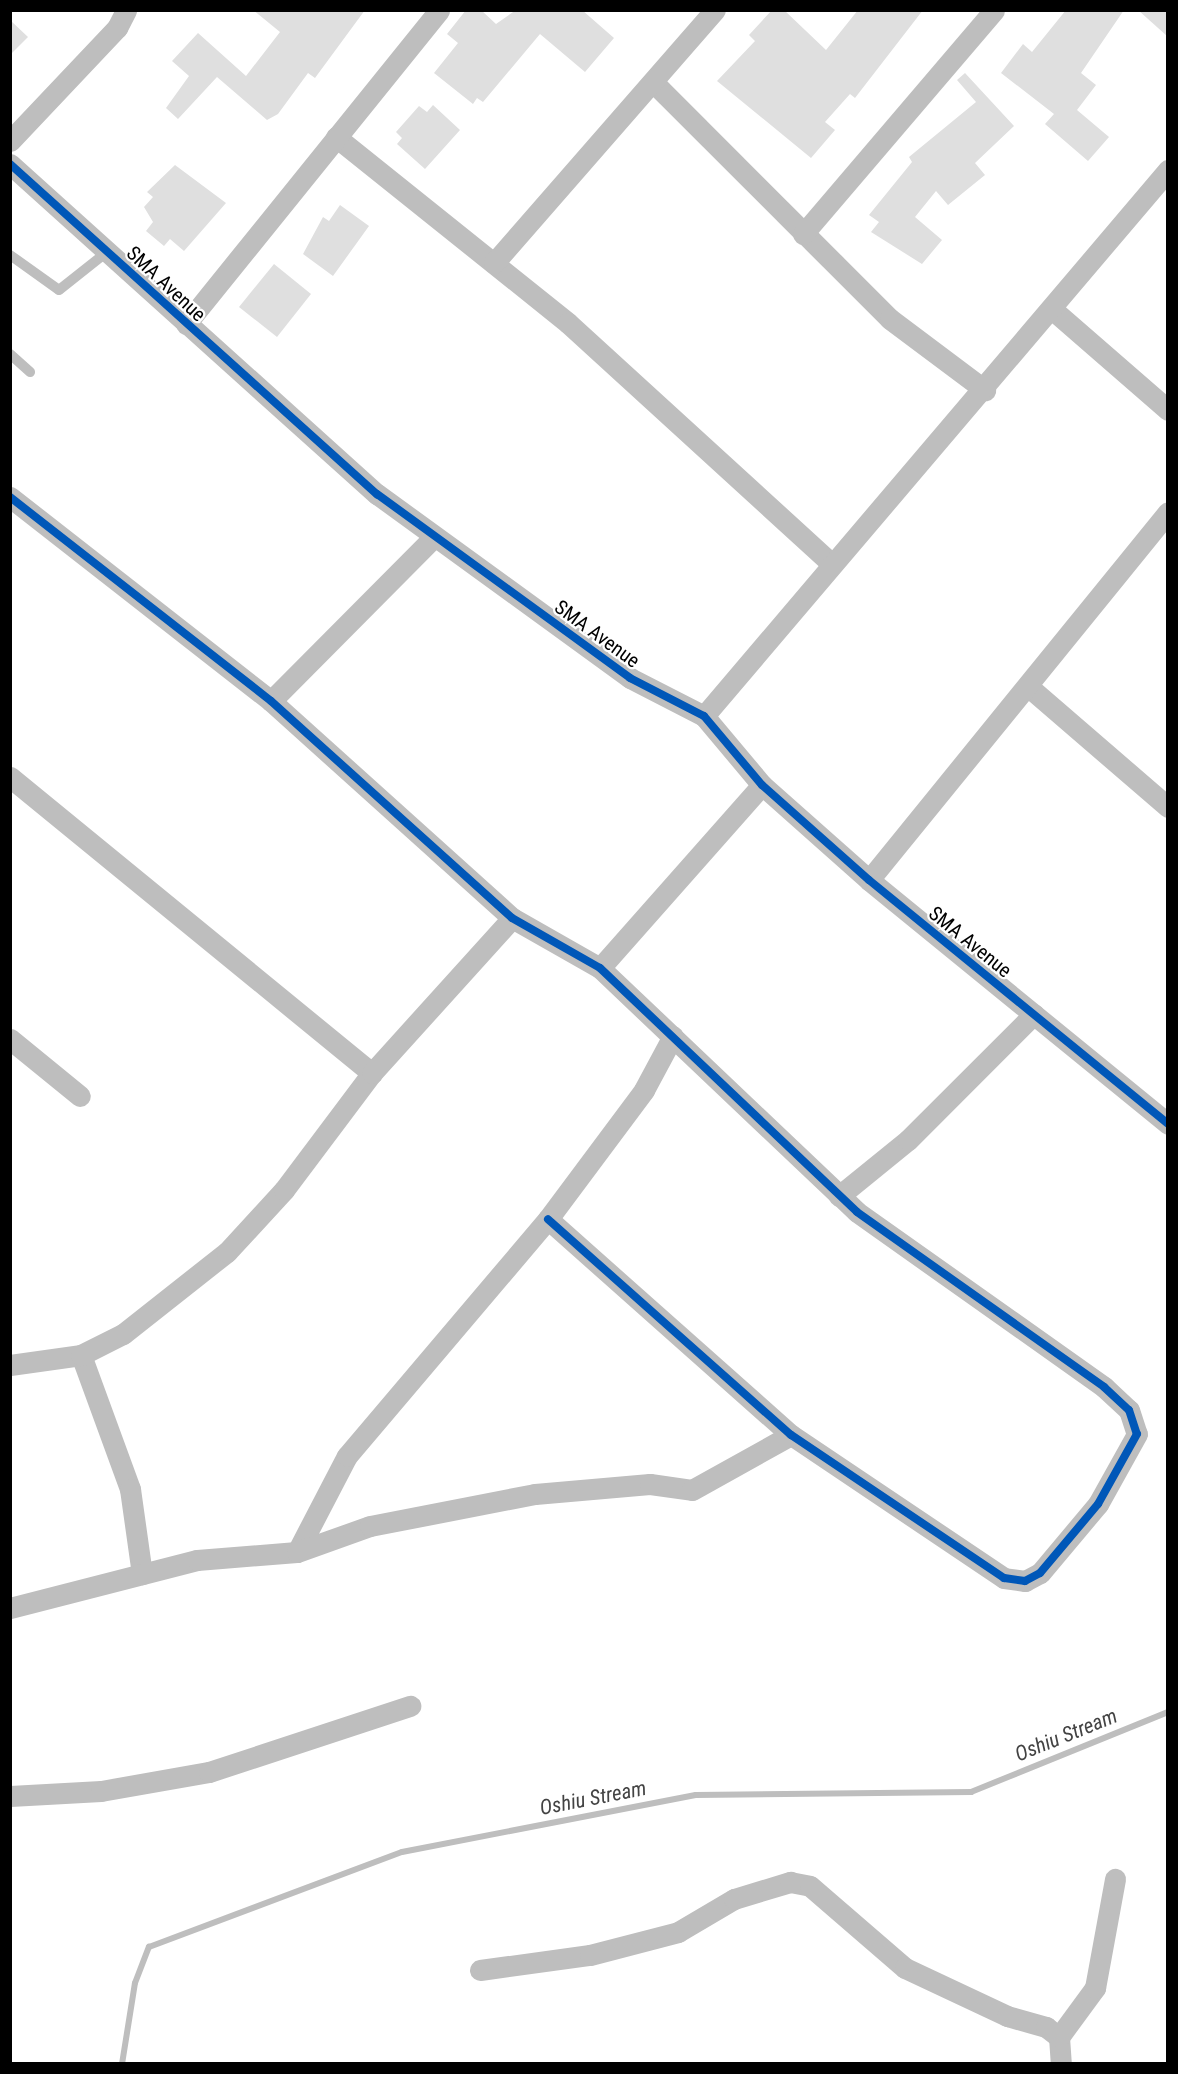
<!DOCTYPE html>
<style>
body{margin:0}
#map{position:relative;width:1178px;height:2074px;overflow:hidden;background:#fff;font-family:"Roboto Condensed",sans-serif}
div>[style]{position:absolute}
[style*='--x']{left:calc(var(--x)*1px);top:calc(var(--y)*1px);width:calc(var(--w)*1px);rotate:calc(var(--a)*1deg)}
.stream>*{height:6px;margin:-3px;padding:0 3px;transform-origin:3px;border-radius:3px;background:#bebebe}
.building>*{inset:0;background:#dfdfdf}
.lane>*{height:10px;margin:-5px;padding:0 5px;transform-origin:5px;border-radius:5px;background:#bebebe}
.street>*{height:21px;margin:-10.5px;padding:0 10.5px;transform-origin:10.5px;border-radius:10.5px;background:#bebebe}
.cycleway>*{height:8px;margin:-4px;padding:0 4px;transform-origin:4px;border-radius:4px;background:#0057b8}
span{translate:-50% -50%;white-space:nowrap;text-align:center;line-height:1.15;-webkit-text-stroke:4.5px #fff;paint-order:stroke}
.street-label{font-size:20px;color:#000}
.water-label{font-size:21px;color:#434343;font-style:italic}
.frame{position:absolute;inset:0;border:12px solid #000;pointer-events:none}
</style>
<div id="map">
<div class="stream">
<i style="--x:122;--y:2064;--w:82;--a:-80.9"></i>
<i style="--x:135;--y:1983;--w:39;--a:-69"></i>
<i style="--x:149;--y:1947;--w:270;--a:-20.6"></i>
<i style="--x:402;--y:1852;--w:299;--a:-11"></i>
<i style="--x:696;--y:1795;--w:275;--a:-0.6"></i>
<i style="--x:971;--y:1792;--w:213;--a:-22.1"></i>
</div>
<div class="building">
<i style="clip-path:polygon(253px 10px,365px 10px,315px 78px,308px 73px,278px 114px,267px 120px,217px 77px,178px 119px,166px 108px,189px 76px,172px 61px,198px 33px,246px 76px,280px 32px)"></i>
<i style="clip-path:polygon(466px 10px,481px 10px,496px 24px,516px 10px,582px 10px,614px 38px,585px 72px,540px 34px,483px 102px,477px 98px,473px 104px,434px 73px,458px 43px,447px 34px)"></i>
<i style="clip-path:polygon(772px 10px,784px 10px,826px 50px,858px 10px,923px 10px,855px 98px,850px 94px,825px 122px,835px 130px,811px 158px,717px 81px,755px 41px,749px 35px)"></i>
<i style="clip-path:polygon(1066px 10px,1124px 10px,1081px 73px,1096px 85px,1077px 110px,1109px 137px,1088px 161px,1045px 124px,1054px 114px,1001px 73px,1023px 44px,1032px 52px)"></i>
<i style="clip-path:polygon(1138px 10px,1167px 10px,1167px 36px)"></i>
<i style="clip-path:polygon(10px 20px,28px 37px,10px 55px)"></i>
<i style="clip-path:polygon(965px 73px,1014px 126px,975px 163px,985px 175px,948px 205px,936px 191px,915px 217px,942px 240px,922px 264px,871px 232px,879px 222px,869px 215px,912px 162px,909px 157px,976px 102px,957px 80px)"></i>
<i style="clip-path:polygon(433px 105px,460px 130px,425px 169px,397px 144px,402px 138px,396px 132px,419px 106px,427px 112px)"></i>
<i style="clip-path:polygon(175px 165px,226px 203px,184px 251px,170px 239px,164px 246px,146px 231px,153px 222px,144px 207px,153px 197px,147px 192px)"></i>
<i style="clip-path:polygon(340px 205px,369px 226px,333px 276px,303px 254px,323px 217px,329px 221px)"></i>
<i style="clip-path:polygon(274px 264px,311px 294px,277px 337px,239px 307px)"></i>
</div>
<div class="lane">
<i style="--x:10;--y:255;--w:60;--a:35.5"></i>
<i style="--x:59;--y:290;--w:61;--a:-38.4"></i>
<i style="--x:10;--y:354;--w:27;--a:42"></i>
</div>
<div class="street">
<i style="--x:653;--y:82;--w:335;--a:45"></i>
<i style="--x:890;--y:319;--w:119;--a:36.8"></i>
<i style="--x:336;--y:137;--w:297;--a:38.7"></i>
<i style="--x:568;--y:323;--w:357;--a:42.4"></i>
<i style="--x:10;--y:141;--w:156;--a:-46.6"></i>
<i style="--x:117;--y:28;--w:20;--a:-63"></i>
<i style="--x:10;--y:164;--w:494;--a:42"></i>
<i style="--x:377;--y:494;--w:313;--a:36"></i>
<i style="--x:630;--y:678;--w:83;--a:27.2"></i>
<i style="--x:704;--y:716;--w:90;--a:50"></i>
<i style="--x:762;--y:785;--w:143;--a:41.6"></i>
<i style="--x:869;--y:880;--w:386;--a:39.2"></i>
<i style="--x:803;--y:234;--w:294;--a:-49.5"></i>
<i style="--x:494;--y:263;--w:336;--a:-48.9"></i>
<i style="--x:1053;--y:310;--w:152;--a:41"></i>
<i style="--x:186;--y:324;--w:403;--a:-51.1"></i>
<i style="--x:10;--y:497;--w:331;--a:38"></i>
<i style="--x:271;--y:701;--w:324;--a:42"></i>
<i style="--x:512;--y:918;--w:101;--a:29.6"></i>
<i style="--x:600;--y:968;--w:354;--a:43.5"></i>
<i style="--x:857;--y:1212;--w:303;--a:35.3"></i>
<i style="--x:1104;--y:1387;--w:34;--a:43"></i>
<i style="--x:1129;--y:1410;--w:25;--a:72"></i>
<i style="--x:1137;--y:1434;--w:80;--a:119.1"></i>
<i style="--x:1098;--y:1504;--w:90;--a:130"></i>
<i style="--x:1040;--y:1573;--w:17;--a:152"></i>
<i style="--x:1025;--y:1581;--w:21;--a:-172"></i>
<i style="--x:1004;--y:1578;--w:257;--a:-146.1"></i>
<i style="--x:791;--y:1435;--w:325;--a:-138.4"></i>
<i style="--x:1030;--y:688;--w:182;--a:40.8"></i>
<i style="--x:271;--y:701;--w:230;--a:-45.2"></i>
<i style="--x:704;--y:716;--w:717;--a:-49.64"></i>
<i style="--x:10;--y:777;--w:468;--a:39.3"></i>
<i style="--x:869;--y:880;--w:474;--a:-50.9"></i>
<i style="--x:600;--y:968;--w:244;--a:-48.5"></i>
<i style="--x:10;--y:1039;--w:90;--a:39.2"></i>
<i style="--x:839;--y:1196;--w:89;--a:-39.1"></i>
<i style="--x:908;--y:1140;--w:178;--a:-45"></i>
<i style="--x:81;--y:1355;--w:143;--a:69.9"></i>
<i style="--x:130;--y:1489;--w:86;--a:82"></i>
<i style="--x:10;--y:1365;--w:72;--a:-8"></i>
<i style="--x:81;--y:1355;--w:47;--a:-26.6"></i>
<i style="--x:123;--y:1334;--w:132;--a:-38.3"></i>
<i style="--x:227;--y:1252;--w:84;--a:-47.4"></i>
<i style="--x:284;--y:1190;--w:146;--a:-53.1"></i>
<i style="--x:372;--y:1073;--w:209;--a:-47.9"></i>
<i style="--x:297;--y:1552;--w:108;--a:-62.5"></i>
<i style="--x:347;--y:1456;--w:311;--a:-49.7"></i>
<i style="--x:548;--y:1219;--w:161;--a:-53.3"></i>
<i style="--x:644;--y:1090;--w:61;--a:-61.8"></i>
<i style="--x:10;--y:1608;--w:193;--a:-14.4"></i>
<i style="--x:197;--y:1560;--w:100;--a:-4.6"></i>
<i style="--x:297;--y:1552;--w:77;--a:-19.6"></i>
<i style="--x:370;--y:1526;--w:168;--a:-11"></i>
<i style="--x:535;--y:1494;--w:115;--a:-5"></i>
<i style="--x:650;--y:1484;--w:42;--a:8.1"></i>
<i style="--x:692;--y:1490;--w:113;--a:-29.1"></i>
<i style="--x:10;--y:1796;--w:91;--a:-3.1"></i>
<i style="--x:101;--y:1791;--w:110;--a:-10"></i>
<i style="--x:209;--y:1772;--w:212;--a:-18.2"></i>
<i style="--x:480;--y:1970;--w:111;--a:-7.8"></i>
<i style="--x:590;--y:1955;--w:91;--a:-14.6"></i>
<i style="--x:678;--y:1932;--w:65;--a:-30.5"></i>
<i style="--x:734;--y:1899;--w:59;--a:-16.9"></i>
<i style="--x:790;--y:1882;--w:20;--a:11"></i>
<i style="--x:810;--y:1886;--w:125;--a:40.8"></i>
<i style="--x:905;--y:1968;--w:113;--a:25.2"></i>
<i style="--x:1007;--y:2016;--w:41;--a:15.8"></i>
<i style="--x:1046;--y:2027;--w:16;--a:38"></i>
<i style="--x:1059;--y:2037;--w:27;--a:86"></i>
<i style="--x:1059;--y:2037;--w:61;--a:-53.7"></i>
<i style="--x:1095;--y:1988;--w:111;--a:-79.6"></i>
</div>
<div class="cycleway">
<i style="--x:10;--y:164;--w:494;--a:42"></i>
<i style="--x:377;--y:494;--w:313;--a:36"></i>
<i style="--x:630;--y:678;--w:83;--a:27.2"></i>
<i style="--x:704;--y:716;--w:90;--a:50"></i>
<i style="--x:762;--y:785;--w:143;--a:41.6"></i>
<i style="--x:869;--y:880;--w:386;--a:39.2"></i>
<i style="--x:10;--y:497;--w:331;--a:38"></i>
<i style="--x:271;--y:701;--w:324;--a:42"></i>
<i style="--x:512;--y:918;--w:101;--a:29.6"></i>
<i style="--x:600;--y:968;--w:354;--a:43.5"></i>
<i style="--x:857;--y:1212;--w:303;--a:35.3"></i>
<i style="--x:1104;--y:1387;--w:34;--a:43"></i>
<i style="--x:1129;--y:1410;--w:25;--a:72"></i>
<i style="--x:1137;--y:1434;--w:80;--a:119.1"></i>
<i style="--x:1098;--y:1504;--w:90;--a:130"></i>
<i style="--x:1040;--y:1573;--w:17;--a:152"></i>
<i style="--x:1025;--y:1581;--w:21;--a:-172"></i>
<i style="--x:1004;--y:1578;--w:257;--a:-146.1"></i>
<i style="--x:791;--y:1435;--w:325;--a:-138.4"></i>
</div>
<div class="street-label">
<span style="left:166px;top:284px;rotate:43deg">SMA Avenue</span>
<span style="left:597px;top:634px;rotate:36deg">SMA Avenue</span>
<span style="left:970px;top:942px;rotate:39deg">SMA Avenue</span>
</div>
<div class="water-label">
<span style="left:1066px;top:1735px;rotate:-22deg">Oshiu Stream</span>
<span style="left:593px;top:1798px;rotate:-11deg">Oshiu Stream</span>
</div>
<div class="frame"></div>
</div>
